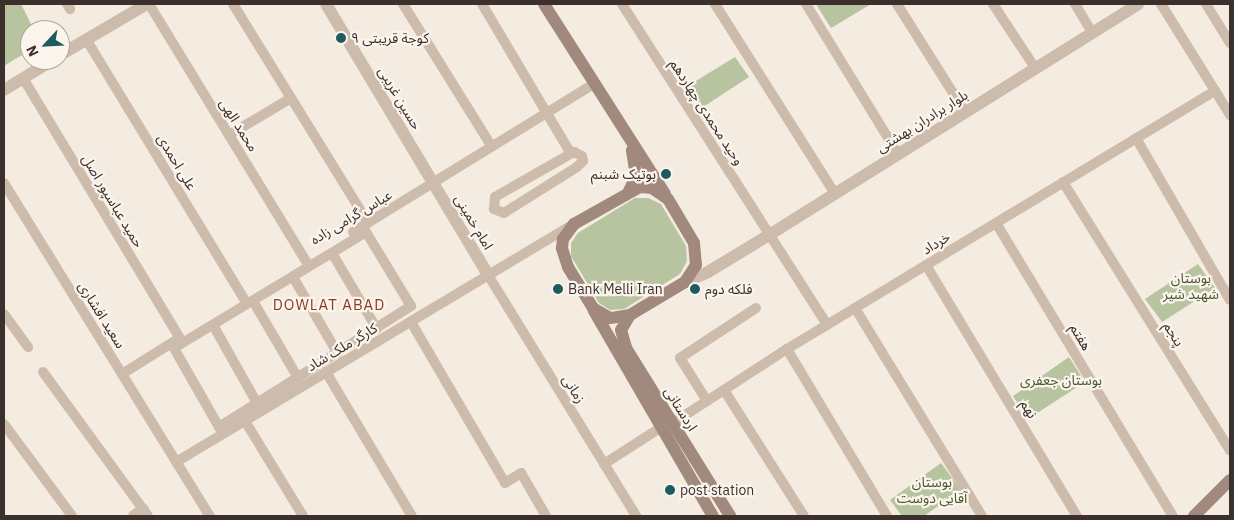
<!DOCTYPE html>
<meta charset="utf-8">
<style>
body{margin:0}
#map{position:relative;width:1234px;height:520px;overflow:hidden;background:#f4ebe1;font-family:"IBM Plex Sans","Noto Sans Arabic",sans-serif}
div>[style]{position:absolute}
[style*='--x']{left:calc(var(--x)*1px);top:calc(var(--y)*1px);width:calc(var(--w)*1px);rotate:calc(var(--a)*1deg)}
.green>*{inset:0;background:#b8c4a0}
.minor>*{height:10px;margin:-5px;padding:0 5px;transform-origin:5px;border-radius:5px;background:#cdbbac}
.tertiary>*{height:12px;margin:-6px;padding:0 6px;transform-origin:6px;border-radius:6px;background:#cdbbac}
.secondary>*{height:12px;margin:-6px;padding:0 6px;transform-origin:6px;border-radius:6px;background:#a18a7d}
.dots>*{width:14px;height:14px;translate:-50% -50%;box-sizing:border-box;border:2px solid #fbf5ee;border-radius:50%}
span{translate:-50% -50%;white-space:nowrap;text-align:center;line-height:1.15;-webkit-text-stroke:4.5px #fbf5ee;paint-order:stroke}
.poi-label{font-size:14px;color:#3b302b}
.left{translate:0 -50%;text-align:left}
.right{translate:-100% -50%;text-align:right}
.street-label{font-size:14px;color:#3b302b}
.park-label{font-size:14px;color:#4a5a2e}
.neighbourhood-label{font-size:15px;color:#8c3b22;letter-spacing:1px}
.frame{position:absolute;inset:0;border:5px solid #3b302b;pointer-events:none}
.north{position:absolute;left:20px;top:20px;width:50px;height:50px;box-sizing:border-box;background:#fbf5ee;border:1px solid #aea6a0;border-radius:50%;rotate:245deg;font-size:14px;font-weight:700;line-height:20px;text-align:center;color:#3b302b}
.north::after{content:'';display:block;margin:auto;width:18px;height:22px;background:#1f5a5e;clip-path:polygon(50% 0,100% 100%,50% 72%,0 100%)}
</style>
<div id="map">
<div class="green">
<i style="clip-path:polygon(4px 4px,21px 4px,34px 30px,30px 30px,30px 50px,4px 66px)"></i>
<i style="clip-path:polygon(820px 4px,871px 4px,831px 28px,817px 6px)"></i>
<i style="clip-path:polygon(735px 57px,749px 77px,700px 109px,686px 87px)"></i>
<i style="clip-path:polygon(635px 198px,648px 198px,661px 204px,686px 246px,687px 261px,680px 274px,624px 309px,610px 310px,599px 303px,571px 256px,571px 243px,578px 233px)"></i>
<i style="clip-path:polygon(1198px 264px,1215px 288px,1162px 322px,1145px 299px)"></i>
<i style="clip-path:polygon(1069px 357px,1085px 382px,1028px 419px,1013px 396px)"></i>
<i style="clip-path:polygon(941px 463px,961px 490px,924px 516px,902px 516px,890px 500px)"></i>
</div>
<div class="minor">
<i style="--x:67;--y:4;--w:6;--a:59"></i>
<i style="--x:149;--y:4;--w:301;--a:58.6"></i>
<i style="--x:233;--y:4;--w:257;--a:58.3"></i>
<i style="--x:403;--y:4;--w:168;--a:58.1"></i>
<i style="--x:482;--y:4;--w:174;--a:59.3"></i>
<i style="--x:622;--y:4;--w:381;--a:57.4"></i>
<i style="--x:715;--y:4;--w:225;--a:57.7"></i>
<i style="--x:806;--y:4;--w:176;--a:58.5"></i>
<i style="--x:897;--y:4;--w:128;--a:57.8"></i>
<i style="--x:993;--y:4;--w:77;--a:56.7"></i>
<i style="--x:1075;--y:4;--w:33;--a:59"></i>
<i style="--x:1161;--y:4;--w:131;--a:58.1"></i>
<i style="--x:1206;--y:4;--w:46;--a:58.4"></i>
<i style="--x:86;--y:39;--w:304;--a:58.7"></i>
<i style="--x:23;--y:78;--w:304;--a:58.9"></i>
<i style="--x:229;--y:135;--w:72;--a:-30.8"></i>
<i style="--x:1136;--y:138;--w:187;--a:59.9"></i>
<i style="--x:574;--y:152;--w:9;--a:27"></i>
<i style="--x:582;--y:156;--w:5;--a:79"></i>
<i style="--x:583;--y:161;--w:8;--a:135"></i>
<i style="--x:577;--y:167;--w:86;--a:147.8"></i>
<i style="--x:504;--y:213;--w:11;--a:-158"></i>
<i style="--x:494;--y:209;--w:12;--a:-85"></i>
<i style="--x:495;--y:197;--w:91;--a:-29.7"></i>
<i style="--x:1063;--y:182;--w:316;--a:58.1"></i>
<i style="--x:4;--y:183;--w:392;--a:58.3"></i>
<i style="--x:996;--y:223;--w:342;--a:58.9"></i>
<i style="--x:353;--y:232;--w:283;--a:-31.6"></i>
<i style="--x:366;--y:232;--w:87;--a:58.7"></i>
<i style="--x:411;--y:306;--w:227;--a:147.8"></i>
<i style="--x:219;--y:427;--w:91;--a:-119.7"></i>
<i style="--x:174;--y:348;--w:224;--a:-31.1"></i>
<i style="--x:332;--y:253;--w:88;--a:59.4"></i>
<i style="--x:926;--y:265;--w:293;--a:59"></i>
<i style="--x:488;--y:275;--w:283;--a:58.4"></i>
<i style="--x:293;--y:277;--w:89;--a:59.7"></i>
<i style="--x:253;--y:301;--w:89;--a:59.7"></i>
<i style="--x:855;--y:308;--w:244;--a:58.6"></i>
<i style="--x:4;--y:314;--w:41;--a:54"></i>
<i style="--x:411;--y:322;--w:186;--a:59.7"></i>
<i style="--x:505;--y:483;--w:19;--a:-32"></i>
<i style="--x:521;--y:473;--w:50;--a:59.8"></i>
<i style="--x:213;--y:325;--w:90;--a:60.6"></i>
<i style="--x:787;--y:349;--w:195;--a:59.1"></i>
<i style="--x:43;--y:372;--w:178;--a:53.9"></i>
<i style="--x:326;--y:372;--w:168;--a:59.2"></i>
<i style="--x:122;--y:374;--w:66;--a:-32"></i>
<i style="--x:724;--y:390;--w:149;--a:57.6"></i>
<i style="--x:707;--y:401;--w:51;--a:-122.1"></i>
<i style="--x:680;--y:358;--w:91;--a:-33.3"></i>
<i style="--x:245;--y:421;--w:111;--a:58.6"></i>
<i style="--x:673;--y:423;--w:136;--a:-33"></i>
<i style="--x:787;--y:349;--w:500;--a:-31.1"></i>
<i style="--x:4;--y:424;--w:114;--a:53.5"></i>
<i style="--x:176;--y:462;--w:462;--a:-30.9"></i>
<i style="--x:604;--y:464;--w:67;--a:-32.7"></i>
</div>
<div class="tertiary">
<i style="--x:326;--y:4;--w:316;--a:59.1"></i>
<i style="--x:60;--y:55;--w:101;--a:-30.4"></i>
<i style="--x:4;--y:90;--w:57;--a:-31.5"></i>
<i style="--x:685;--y:282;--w:25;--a:-23"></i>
<i style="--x:708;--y:272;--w:71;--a:-31.2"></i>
<i style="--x:769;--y:235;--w:435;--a:-32"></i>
<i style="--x:134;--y:516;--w:11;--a:-34"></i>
</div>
<div class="secondary">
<i style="--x:544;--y:4;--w:225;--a:57.5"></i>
<i style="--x:640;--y:187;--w:12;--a:5"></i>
<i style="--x:652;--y:188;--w:19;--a:35"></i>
<i style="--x:668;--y:199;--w:51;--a:59.4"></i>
<i style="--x:694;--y:243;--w:22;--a:85"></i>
<i style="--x:696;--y:265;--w:20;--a:123"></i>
<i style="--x:685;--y:282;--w:64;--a:149"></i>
<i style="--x:630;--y:315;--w:20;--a:171"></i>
<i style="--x:610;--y:318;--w:20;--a:-150"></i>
<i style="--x:593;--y:308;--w:48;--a:-121.4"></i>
<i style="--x:568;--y:267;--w:20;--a:-108"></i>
<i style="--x:562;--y:248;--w:9;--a:-84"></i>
<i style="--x:563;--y:239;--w:19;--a:-54"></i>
<i style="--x:574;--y:224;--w:76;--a:-29.3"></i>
<i style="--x:629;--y:191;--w:17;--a:-65"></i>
<i style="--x:636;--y:176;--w:26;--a:-99"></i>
<i style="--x:594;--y:311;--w:237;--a:59.9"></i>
<i style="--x:630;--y:315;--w:17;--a:121"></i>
<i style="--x:621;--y:330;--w:19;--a:74"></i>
<i style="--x:626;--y:348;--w:198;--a:58.2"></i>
<i style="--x:1194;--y:516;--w:51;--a:-45"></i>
</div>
<div class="dots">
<i style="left:341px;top:38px;background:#1f5a5e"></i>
<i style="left:666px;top:174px;background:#1f5a5e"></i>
<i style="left:558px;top:289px;background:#1f5a5e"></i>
<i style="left:695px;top:289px;background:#1f5a5e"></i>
<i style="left:670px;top:490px;background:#1f5a5e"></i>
</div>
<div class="poi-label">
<span class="left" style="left:351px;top:38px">۹ کوجة قریبتی</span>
<span class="right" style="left:656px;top:174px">بوتیک شبنم</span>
<span class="left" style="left:568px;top:289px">Bank Melli Iran</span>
<span class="left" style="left:705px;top:289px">فلکه دوم</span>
<span class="left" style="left:680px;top:490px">post station</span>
</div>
<div class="street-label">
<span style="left:400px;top:98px;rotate:59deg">حسین غریبی</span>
<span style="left:707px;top:112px;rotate:57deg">وحید محمدی چهاردهم</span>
<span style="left:922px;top:121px;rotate:-32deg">بلوار برادران بهشتی</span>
<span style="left:239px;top:125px;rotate:58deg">محمد الهی</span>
<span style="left:177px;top:162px;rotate:59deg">علی احمدی</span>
<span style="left:113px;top:201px;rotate:59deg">حمید عباسپور اصل</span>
<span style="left:351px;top:217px;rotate:-31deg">عباس گرامی زاده</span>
<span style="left:474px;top:222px;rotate:59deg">امام خمینی</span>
<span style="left:936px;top:243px;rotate:-31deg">خرداد</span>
<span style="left:102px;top:315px;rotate:58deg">سعید افشاری</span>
<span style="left:1174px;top:334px;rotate:58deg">پنجم</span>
<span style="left:1081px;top:337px;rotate:59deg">هفتم</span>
<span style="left:342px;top:347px;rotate:-31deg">کارگر ملک شاد</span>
<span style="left:574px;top:389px;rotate:58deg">زمانی</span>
<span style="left:681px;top:409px;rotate:58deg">اردستانی</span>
<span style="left:1029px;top:409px;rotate:59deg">نهم</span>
</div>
<div class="park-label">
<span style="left:1191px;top:286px">بوستان<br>شهید شیر</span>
<span style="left:1061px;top:380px">بوستان جعفری</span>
<span style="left:932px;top:490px">بوستان<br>آقایی دوست</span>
</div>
<div class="neighbourhood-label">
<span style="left:329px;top:305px">DOWLAT ABAD</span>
</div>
<div class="frame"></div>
<div class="north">N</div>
</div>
